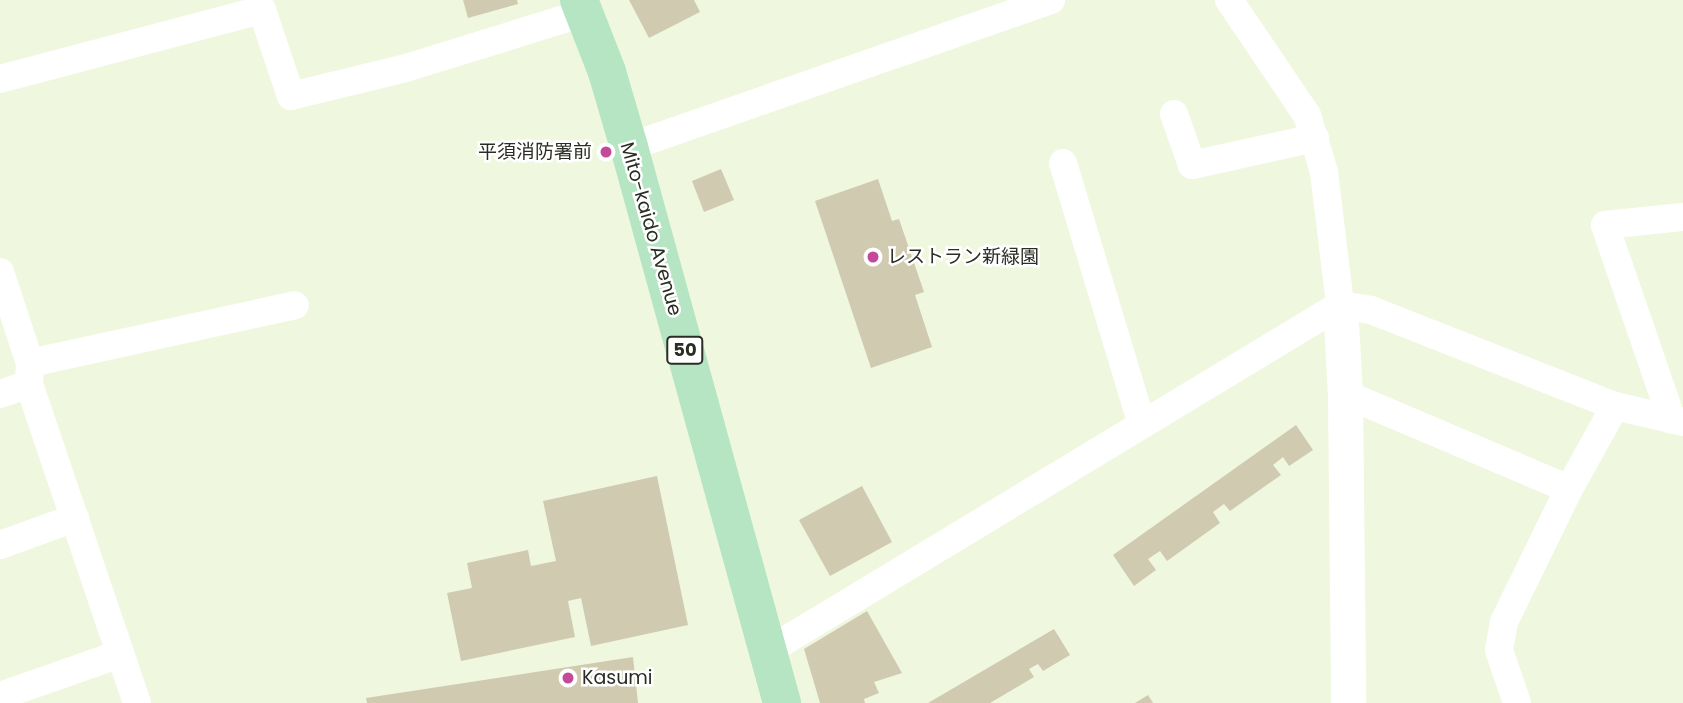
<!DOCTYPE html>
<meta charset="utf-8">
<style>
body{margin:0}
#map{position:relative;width:1683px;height:703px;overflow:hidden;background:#eff8df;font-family:Poppins,"Noto Sans JP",sans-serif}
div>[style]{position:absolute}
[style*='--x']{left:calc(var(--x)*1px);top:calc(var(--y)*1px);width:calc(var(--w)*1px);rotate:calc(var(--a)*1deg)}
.building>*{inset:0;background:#d0cab0}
.minor>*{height:28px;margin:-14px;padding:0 14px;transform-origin:14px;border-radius:14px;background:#fff}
.tertiary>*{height:35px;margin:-17.5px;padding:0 17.5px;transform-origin:17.5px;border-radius:17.5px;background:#fff}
.primary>*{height:38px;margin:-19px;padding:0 19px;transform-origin:19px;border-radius:19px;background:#b5e5c3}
.dots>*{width:19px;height:19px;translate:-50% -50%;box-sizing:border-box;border:4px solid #fff;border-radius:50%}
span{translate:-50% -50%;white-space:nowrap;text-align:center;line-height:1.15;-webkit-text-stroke:5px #fff;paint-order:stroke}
.shield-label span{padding:2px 5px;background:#fff;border:2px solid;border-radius:5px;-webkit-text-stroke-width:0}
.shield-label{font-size:18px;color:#292d23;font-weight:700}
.poi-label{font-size:19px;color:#292d23}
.right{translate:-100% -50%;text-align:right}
.left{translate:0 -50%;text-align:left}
.street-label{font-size:19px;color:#292d23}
</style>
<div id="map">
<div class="building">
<i style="clip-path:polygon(463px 0,517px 0,518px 4px,468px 18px)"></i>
<i style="clip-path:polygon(629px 0,694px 0,700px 12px,649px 38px)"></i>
<i style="clip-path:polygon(721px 169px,734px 200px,704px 212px,692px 181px)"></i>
<i style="clip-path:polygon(878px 179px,892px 221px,899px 219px,924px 292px,915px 295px,932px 347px,871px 368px,815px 201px)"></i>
<i style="clip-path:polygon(1296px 425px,1313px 450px,1289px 466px,1283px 457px,1273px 465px,1281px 475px,1230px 511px,1224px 504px,1213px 512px,1220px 523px,1167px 561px,1160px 551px,1148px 559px,1156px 570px,1134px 586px,1113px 555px)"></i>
<i style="clip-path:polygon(657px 476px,688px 625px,591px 646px,581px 598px,568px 601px,575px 637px,461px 661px,447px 593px,472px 588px,467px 563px,528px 550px,531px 566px,556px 561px,543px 501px)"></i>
<i style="clip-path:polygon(862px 486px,892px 542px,830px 576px,799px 520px)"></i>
<i style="clip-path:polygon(867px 611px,902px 673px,874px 682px,879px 693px,864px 699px,865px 703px,820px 703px,804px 649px)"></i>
<i style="clip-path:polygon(1054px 629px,1070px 655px,1043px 671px,1038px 664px,1029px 669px,1034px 677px,990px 703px,928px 703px)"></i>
<i style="clip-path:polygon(633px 657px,638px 703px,367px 703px,366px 698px)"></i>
<i style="clip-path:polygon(1148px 695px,1153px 703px,1135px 703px)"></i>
</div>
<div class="minor">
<i style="--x:1229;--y:0;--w:139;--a:55.9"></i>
<i style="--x:1307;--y:115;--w:59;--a:73.4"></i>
<i style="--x:1324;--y:172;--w:134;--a:83.1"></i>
<i style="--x:0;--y:79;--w:271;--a:-14.8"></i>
<i style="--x:262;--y:10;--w:91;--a:71.4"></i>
<i style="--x:291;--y:96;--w:118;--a:-13.7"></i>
<i style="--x:406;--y:68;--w:186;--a:-17.2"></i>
<i style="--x:1174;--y:114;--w:54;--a:70.6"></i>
<i style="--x:1192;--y:165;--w:126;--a:-12.4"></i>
<i style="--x:629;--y:147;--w:447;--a:-19.2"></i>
<i style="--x:1063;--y:163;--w:273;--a:73.2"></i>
<i style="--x:0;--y:272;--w:96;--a:71.8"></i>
<i style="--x:30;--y:363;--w:21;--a:93"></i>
<i style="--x:29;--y:384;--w:337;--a:71.3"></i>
<i style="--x:30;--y:363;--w:271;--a:-12.3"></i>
<i style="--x:0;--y:394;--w:31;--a:-19"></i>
<i style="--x:1345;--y:394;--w:243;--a:23"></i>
<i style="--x:1672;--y:420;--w:206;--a:-109"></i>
<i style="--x:1605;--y:225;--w:78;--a:-5.9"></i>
<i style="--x:0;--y:545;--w:80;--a:-19.8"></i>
<i style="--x:768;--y:651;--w:669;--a:-31.17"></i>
<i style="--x:1340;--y:305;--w:31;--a:9"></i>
<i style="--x:1371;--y:310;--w:262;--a:21.5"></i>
<i style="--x:1615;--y:406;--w:70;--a:13.2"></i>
<i style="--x:0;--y:696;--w:127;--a:-19.3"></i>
<i style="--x:1517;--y:703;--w:56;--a:-108.8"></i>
<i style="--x:1499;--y:650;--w:28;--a:-80"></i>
<i style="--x:1504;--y:622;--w:148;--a:-64"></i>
<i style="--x:1569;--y:489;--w:95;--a:-61"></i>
</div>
<div class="tertiary">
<i style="--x:1340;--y:305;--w:89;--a:86.8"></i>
<i style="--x:1345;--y:394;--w:309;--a:89.4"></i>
</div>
<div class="primary">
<i style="--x:579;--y:0;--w:77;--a:68.7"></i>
<i style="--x:607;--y:72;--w:78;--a:73.7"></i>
<i style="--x:629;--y:147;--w:577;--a:74.61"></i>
</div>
<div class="dots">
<i style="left:606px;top:152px;background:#c4499b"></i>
<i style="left:873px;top:257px;background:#c4499b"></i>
<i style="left:568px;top:678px;background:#c4499b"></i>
</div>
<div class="shield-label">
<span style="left:685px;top:350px">50</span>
</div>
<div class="poi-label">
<span class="right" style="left:592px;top:152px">平須消防署前</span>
<span class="left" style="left:887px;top:257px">レストラン新緑園</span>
<span class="left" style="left:582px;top:678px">Kasumi</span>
</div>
<div class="street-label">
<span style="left:651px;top:229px;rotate:74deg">Mito-kaido Avenue</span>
</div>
</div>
